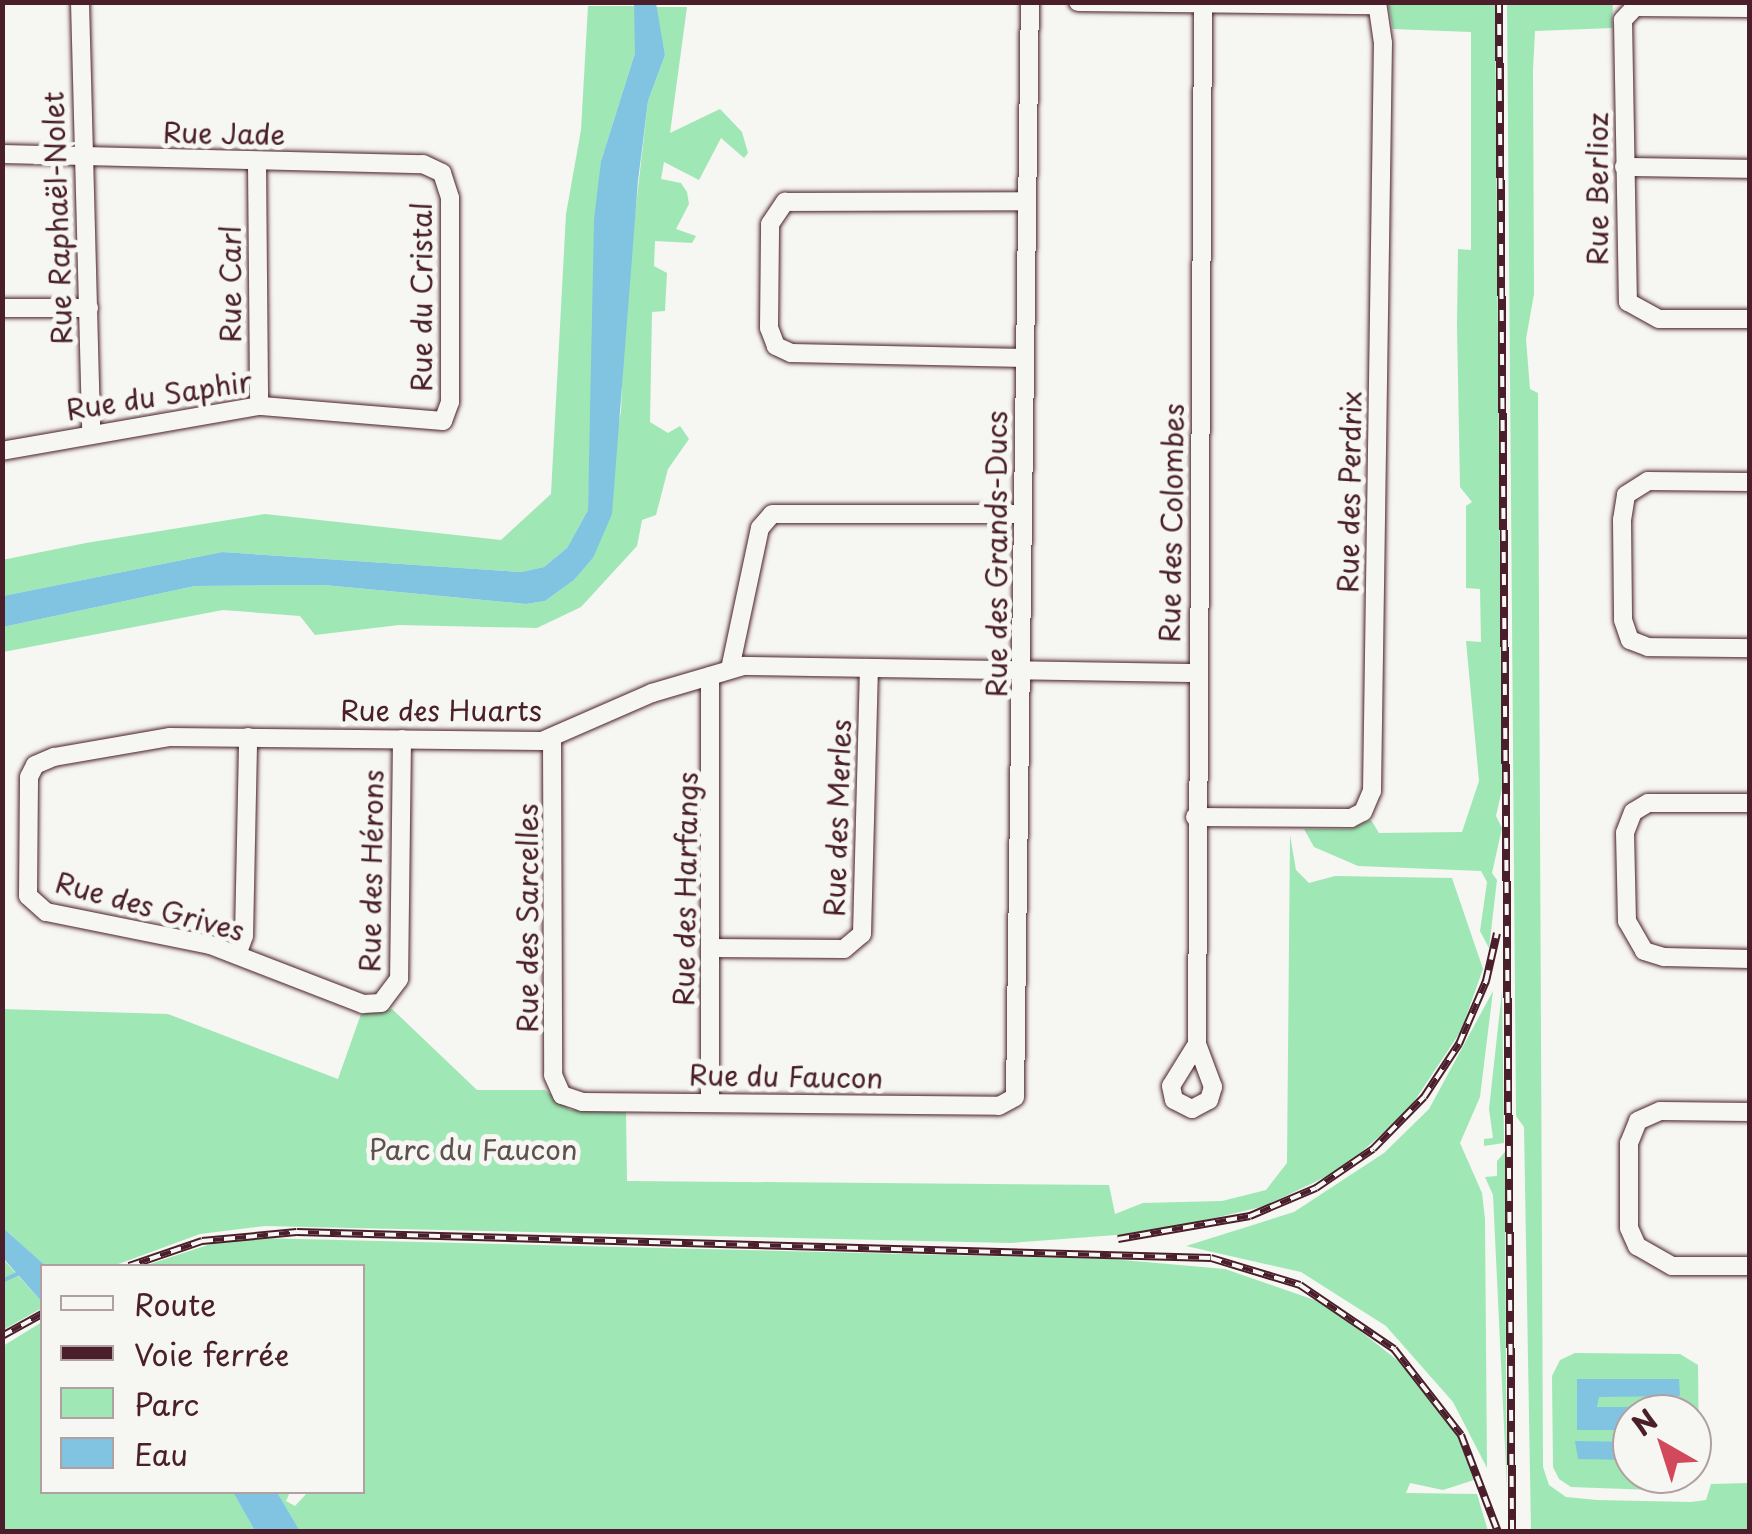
<!DOCTYPE html>
<meta charset="utf-8">
<style>
body{margin:0}
#map{position:relative;width:1752px;height:1534px;overflow:hidden;background:#f6f6f2;font-family:"Playpen Sans",sans-serif}
div>[style]{position:absolute}
[style*='--x']{left:calc(var(--x)*1px);top:calc(var(--y)*1px);width:calc(var(--w)*1px);rotate:calc(var(--a)*1deg)}
.green>*{inset:0;background:#9fe7b5}
.water>*{inset:0;background:#80c4e1}
.stream>*{height:4px;margin:-2px;padding:0 2px;transform-origin:2px;border-radius:2px;background:#80c4e1}
.roads{filter:drop-shadow(0 0 2px #4a1f2b) drop-shadow(0 0 2px #4a1f2b)}
.minor>*{height:18px;margin:-9px;padding:0 9px;transform-origin:9px;border-radius:9px;background:#f6f6f2}
.rail>*{height:8px;margin-top:-4px;transform-origin:0;background:repeating-linear-gradient(90deg,#f6f6f2 0 11px,#4a1f2b 0 22px);box-sizing:border-box;border-block:2px solid #4a1f2b}
span{translate:-50% -50%;white-space:nowrap;text-align:center;line-height:1.15;-webkit-text-stroke:10px #f6f6f2;paint-order:stroke}
.street-label{font-size:28px;color:#4a1f2b}
.park-label{font-size:28px;color:#5f514e}
.frame{position:absolute;inset:0;border:5px solid #4a1f2b;pointer-events:none}
.legend{position:absolute;left:40px;top:1264px;width:325px;height:230px;box-sizing:border-box;background:#f6f6f2;border:2px solid #b1a0a2;margin:0;padding:12px 18px;list-style:none;font-size:30px;color:#4a1f2b}
.legend li{display:flex;align-items:center;gap:20px;height:50px}
.legend b{width:50px;border:2px solid #b1a0a2}
.north{position:absolute;left:1612px;top:1394px;width:100px;height:100px;box-sizing:border-box;background:#f6f6f2;border:2px solid #b1a0a2;border-radius:50%;rotate:321deg;font-size:28px;font-weight:700;line-height:40px;text-align:center;color:#4a1f2b}
.north::after{content:'';display:block;margin:auto;width:35px;height:45px;background:#d1495b;clip-path:polygon(50% 0,100% 100%,50% 72%,0 100%)}
</style>
<div id="map">
<div class="green">
<i style="clip-path:polygon(1388px 3px,1495px 3px,1502px 789px,1496px 816px,1502px 828px,1492px 873px,1497px 880px,1489px 948px,1480px 931px,1487px 882px,1481px 871px,1358px 866px,1314px 847px,1304px 829px,1350px 829px,1371px 820px,1379px 833px,1462px 832px,1479px 781px,1466px 641px,1481px 642px,1480px 589px,1466px 588px,1466px 506px,1472px 502px,1460px 487px,1457px 326px,1458px 249px,1471px 250px,1471px 32px,1393px 29px)"></i>
<i style="clip-path:polygon(1507px 3px,1613px 3px,1612px 28px,1535px 31px,1533px 70px,1534px 294px,1526px 339px,1530px 389px,1538px 393px,1543px 1467px,1549px 1485px,1566px 1497px,1597px 1500px,1691px 1502px,1706px 1500px,1711px 1484px,1749px 1483px,1749px 1531px,1531px 1531px,1524px 1127px,1516px 1116px)"></i>
<i style="clip-path:polygon(588px 6px,634px 6px,637px 22px,635px 53px,601px 161px,588px 510px,567px 548px,544px 567px,521px 572px,222px 552px,3px 596px,2px 560px,86px 543px,265px 514px,501px 540px,551px 494px,566px 214px,581px 130px)"></i>
<i style="clip-path:polygon(656px 7px,687px 7px,670px 133px,720px 109px,742px 132px,748px 153px,744px 158px,721px 138px,699px 180px,664px 162px,661px 179px,681px 183px,687px 192px,689px 204px,676px 229px,696px 236px,692px 243px,655px 241px,654px 266px,667px 273px,665px 311px,652px 312px,650px 422px,668px 433px,680px 426px,689px 439px,668px 469px,656px 515px,642px 520px,637px 546px,581px 607px,537px 628px,399px 625px,315px 635px,300px 616px,223px 610px,3px 652px,3px 627px,195px 586px,324px 585px,526px 604px,545px 601px,574px 580px,593px 558px,621px 411px,625px 302px,648px 101px,665px 55px)"></i>
<i style="clip-path:polygon(1290px 835px,1296px 870px,1309px 883px,1335px 876px,1452px 878px,1483px 969px,1461px 1031px,1407px 1112px,1342px 1169px,1265px 1206px,1156px 1232px,1011px 1243px,265px 1226px,200px 1234px,113px 1266px,46px 1266px,3px 1228px,2px 1009px,168px 1014px,338px 1079px,361px 1014px,392px 1009px,477px 1090px,545px 1090px,570px 1110px,626px 1112px,627px 1181px,1109px 1185px,1115px 1214px,1143px 1203px,1222px 1201px,1266px 1190px,1287px 1163px)"></i>
<i style="clip-path:polygon(1493px 991px,1480px 1097px,1460px 1143px,1482px 1193px,1485px 1219px,1487px 1468px,1453px 1402px,1386px 1326px,1301px 1272px,1186px 1246px,1294px 1212px,1384px 1153px,1429px 1109px)"></i>
<i style="clip-path:polygon(1502px 991px,1504px 1143px,1484px 1146px,1484px 1139px,1493px 1138px,1489px 1109px)"></i>
<i style="clip-path:polygon(1505px 1152px,1506px 1380px,1507px 1489px,1493px 1195px,1485px 1177px,1497px 1176px,1497px 1161px)"></i>
<i style="clip-path:polygon(257px 1238px,1111px 1259px,1225px 1269px,1326px 1304px,1406px 1367px,1447px 1419px,1480px 1478px,1443px 1490px,1410px 1483px,1406px 1493px,1477px 1494px,1488px 1531px,300px 1531px,277px 1492px,290px 1492px,286px 1501px,295px 1506px,308px 1492px,362px 1492px,362px 1266px,144px 1266px,214px 1243px)"></i>
<i style="clip-path:polygon(2px 1258px,42px 1302px,42px 1308px,3px 1330px)"></i>
<i style="clip-path:polygon(42px 1322px,42px 1492px,233px 1492px,255px 1531px,3px 1532px,3px 1346px)"></i>
<i style="clip-path:polygon(1575px 1353px,1680px 1354px,1698px 1365px,1699px 1465px,1692px 1467px,1692px 1414px,1632px 1414px,1632px 1474px,1678px 1474px,1680px 1491px,1571px 1487px,1559px 1479px,1553px 1467px,1552px 1376px,1560px 1360px)"></i>
</div>
<div class="water">
<i style="clip-path:polygon(634px 3px,656px 3px,665px 55px,648px 101px,638px 181px,612px 514px,593px 558px,574px 580px,545px 601px,526px 604px,324px 585px,195px 586px,3px 627px,3px 596px,222px 552px,521px 572px,544px 567px,567px 548px,588px 510px,594px 219px,601px 161px,635px 53px)"></i>
<i style="clip-path:polygon(3px 1228px,46px 1266px,42px 1302px,3px 1258px)"></i>
<i style="clip-path:polygon(1577px 1379px,1679px 1379px,1680px 1396px,1599px 1397px,1597px 1407px,1670px 1407px,1678px 1414px,1632px 1414px,1632px 1430px,1577px 1430px)"></i>
<i style="clip-path:polygon(1575px 1441px,1632px 1442px,1632px 1460px,1578px 1459px)"></i>
<i style="clip-path:polygon(233px 1492px,277px 1492px,300px 1531px,255px 1531px)"></i>
</div>
<div class="stream">
<i style="--x:2;--y:1281;--w:21;--a:-25"></i>
</div>
<div class="roads">
<div class="minor">
<i style="--x:80;--y:2;--w:430;--a:88.5"></i>
<i style="--x:1078;--y:2;--w:299;--a:0.6"></i>
<i style="--x:1750;--y:8;--w:115;--a:-179.5"></i>
<i style="--x:1635;--y:7;--w:18;--a:133"></i>
<i style="--x:1623;--y:20;--w:282;--a:89"></i>
<i style="--x:1628;--y:302;--w:35;--a:29"></i>
<i style="--x:1659;--y:319;--w:91;--a:0"></i>
<i style="--x:2;--y:154;--w:421;--a:1.4"></i>
<i style="--x:423;--y:164;--w:21;--a:25"></i>
<i style="--x:442;--y:173;--w:26;--a:72"></i>
<i style="--x:450;--y:198;--w:204;--a:90"></i>
<i style="--x:450;--y:402;--w:20;--a:110"></i>
<i style="--x:443;--y:421;--w:185;--a:-175.3"></i>
<i style="--x:259;--y:406;--w:261;--a:170.1"></i>
<i style="--x:257;--y:162;--w:244;--a:89.5"></i>
<i style="--x:1624;--y:167;--w:126;--a:0.9"></i>
<i style="--x:2;--y:308;--w:87;--a:0"></i>
<i style="--x:1025;--y:358;--w:234;--a:-178.8"></i>
<i style="--x:791;--y:353;--w:17;--a:-155"></i>
<i style="--x:776;--y:346;--w:19;--a:-111"></i>
<i style="--x:769;--y:328;--w:104;--a:-89.4"></i>
<i style="--x:770;--y:224;--w:27;--a:-56"></i>
<i style="--x:785;--y:202;--w:241;--a:-0.2"></i>
<i style="--x:1750;--y:482;--w:102;--a:-179.4"></i>
<i style="--x:1648;--y:481;--w:26;--a:148"></i>
<i style="--x:1626;--y:495;--w:25;--a:99"></i>
<i style="--x:1622;--y:520;--w:100;--a:89.4"></i>
<i style="--x:1623;--y:620;--w:21;--a:71"></i>
<i style="--x:1630;--y:640;--w:19;--a:21"></i>
<i style="--x:1648;--y:647;--w:102;--a:0.6"></i>
<i style="--x:730;--y:669;--w:144;--a:-78"></i>
<i style="--x:760;--y:528;--w:18;--a:-49"></i>
<i style="--x:772;--y:514;--w:250;--a:0"></i>
<i style="--x:402;--y:739;--w:240;--a:90.7"></i>
<i style="--x:399;--y:979;--w:30;--a:127"></i>
<i style="--x:381;--y:1003;--w:18;--a:177"></i>
<i style="--x:363;--y:1004;--w:164;--a:-158.9"></i>
<i style="--x:210;--y:945;--w:167;--a:-168.6"></i>
<i style="--x:46;--y:912;--w:24;--a:-138"></i>
<i style="--x:28;--y:896;--w:119;--a:-89.5"></i>
<i style="--x:29;--y:777;--w:13;--a:-63"></i>
<i style="--x:35;--y:765;--w:21;--a:-23"></i>
<i style="--x:54;--y:757;--w:118;--a:-9.8"></i>
<i style="--x:170;--y:737;--w:372;--a:0.6"></i>
<i style="--x:542;--y:741;--w:120;--a:-23.6"></i>
<i style="--x:652;--y:693;--w:95;--a:-16.5"></i>
<i style="--x:743;--y:666;--w:454;--a:0.9"></i>
<i style="--x:552;--y:739;--w:336;--a:89.8"></i>
<i style="--x:553;--y:1075;--w:22;--a:66"></i>
<i style="--x:562;--y:1095;--w:21;--a:19"></i>
<i style="--x:582;--y:1102;--w:417;--a:0.5"></i>
<i style="--x:999;--y:1106;--w:18;--a:-29"></i>
<i style="--x:1015;--y:1097;--w:1095;--a:-89.22"></i>
<i style="--x:1750;--y:803;--w:102;--a:180"></i>
<i style="--x:1648;--y:803;--w:17;--a:149"></i>
<i style="--x:1633;--y:812;--w:22;--a:111"></i>
<i style="--x:1625;--y:833;--w:88;--a:88.7"></i>
<i style="--x:1627;--y:921;--w:34;--a:60"></i>
<i style="--x:1644;--y:951;--w:21;--a:17"></i>
<i style="--x:1664;--y:957;--w:86;--a:1.3"></i>
<i style="--x:1195;--y:817;--w:156;--a:0.4"></i>
<i style="--x:1351;--y:818;--w:13;--a:-27"></i>
<i style="--x:1363;--y:812;--w:23;--a:-67"></i>
<i style="--x:1372;--y:791;--w:748;--a:-89.16"></i>
<i style="--x:1383;--y:43;--w:41;--a:-98.3"></i>
<i style="--x:712;--y:948;--w:132;--a:0.4"></i>
<i style="--x:844;--y:949;--w:23;--a:-40"></i>
<i style="--x:862;--y:934;--w:266;--a:-88.5"></i>
<i style="--x:237;--y:955;--w:20;--a:-70"></i>
<i style="--x:244;--y:936;--w:199;--a:-88.8"></i>
<i style="--x:1197;--y:1044;--w:49;--a:121.8"></i>
<i style="--x:1171;--y:1086;--w:14;--a:78"></i>
<i style="--x:1174;--y:1100;--w:20;--a:27"></i>
<i style="--x:1192;--y:1109;--w:19;--a:-28"></i>
<i style="--x:1209;--y:1100;--w:14;--a:-73"></i>
<i style="--x:1213;--y:1087;--w:46;--a:-110.4"></i>
<i style="--x:1197;--y:1044;--w:1042;--a:-89.67"></i>
<i style="--x:710;--y:1103;--w:427;--a:-90"></i>
<i style="--x:1750;--y:1112;--w:90;--a:-179.4"></i>
<i style="--x:1660;--y:1111;--w:24;--a:156"></i>
<i style="--x:1638;--y:1121;--w:24;--a:112"></i>
<i style="--x:1629;--y:1143;--w:85;--a:90"></i>
<i style="--x:1629;--y:1228;--w:20;--a:66"></i>
<i style="--x:1637;--y:1246;--w:40;--a:29.7"></i>
<i style="--x:1672;--y:1266;--w:78;--a:0"></i>
</div>
</div>
<div class="rail">
<i style="--x:1499;--y:2;--w:1530;--a:89.51"></i>
<i style="--x:1118;--y:1239;--w:134;--a:-9.9"></i>
<i style="--x:1250;--y:1216;--w:72;--a:-23"></i>
<i style="--x:1316;--y:1188;--w:69;--a:-34.4"></i>
<i style="--x:1373;--y:1149;--w:73;--a:-45.6"></i>
<i style="--x:1424;--y:1097;--w:64;--a:-56.6"></i>
<i style="--x:1459;--y:1044;--w:69;--a:-66.8"></i>
<i style="--x:1486;--y:981;--w:49;--a:-77.1"></i>
<i style="--x:129;--y:1266;--w:77;--a:-18.9"></i>
<i style="--x:202;--y:1241;--w:95;--a:-5.4"></i>
<i style="--x:297;--y:1232;--w:914;--a:1.63"></i>
<i style="--x:1211;--y:1258;--w:93;--a:16.9"></i>
<i style="--x:1300;--y:1285;--w:114;--a:34.2"></i>
<i style="--x:1394;--y:1349;--w:109;--a:52.1"></i>
<i style="--x:1461;--y:1435;--w:104;--a:69.1"></i>
<i style="--x:2;--y:1336;--w:46;--a:-28.8"></i>
</div>
<div class="street-label">
<span style="left:224px;top:133px;rotate:1deg">Rue Jade</span>
<span style="left:1597px;top:189px;rotate:-90deg">Rue Berlioz</span>
<span style="left:57px;top:218px;rotate:-92deg">Rue Raphaël-Nolet</span>
<span style="left:230px;top:284px;rotate:-90deg">Rue Carl</span>
<span style="left:421px;top:297px;rotate:-90deg">Rue du Cristal</span>
<span style="left:159px;top:395px;rotate:-9deg">Rue du Saphir</span>
<span style="left:1349px;top:492px;rotate:-89deg">Rue des Perdrix</span>
<span style="left:1171px;top:523px;rotate:-89deg">Rue des Colombes</span>
<span style="left:996px;top:554px;rotate:-90deg">Rue des Grands-Ducs</span>
<span style="left:441px;top:710px">Rue des Huarts</span>
<span style="left:837px;top:818px;rotate:-88deg">Rue des Merles</span>
<span style="left:371px;top:871px;rotate:-89deg">Rue des Hérons</span>
<span style="left:685px;top:889px;rotate:-89deg">Rue des Harfangs</span>
<span style="left:150px;top:906px;rotate:15deg">Rue des Grives</span>
<span style="left:527px;top:918px;rotate:-90deg">Rue des Sarcelles</span>
<span style="left:786px;top:1076px;rotate:1deg">Rue du Faucon</span>
</div>
<div class="park-label">
<span style="left:473px;top:1149px">Parc du Faucon</span>
</div>
<div class="frame"></div>
<ul class="legend">
<li><b style="height:12px;background:#f6f6f2"></b>Route</li>
<li><b style="height:12px;background:#4a1f2b"></b>Voie ferrée</li>
<li><b style="height:28px;background:#9fe7b5"></b>Parc</li>
<li><b style="height:28px;background:#80c4e1"></b>Eau</li>
</ul>
<div class="north">N</div>
</div>
